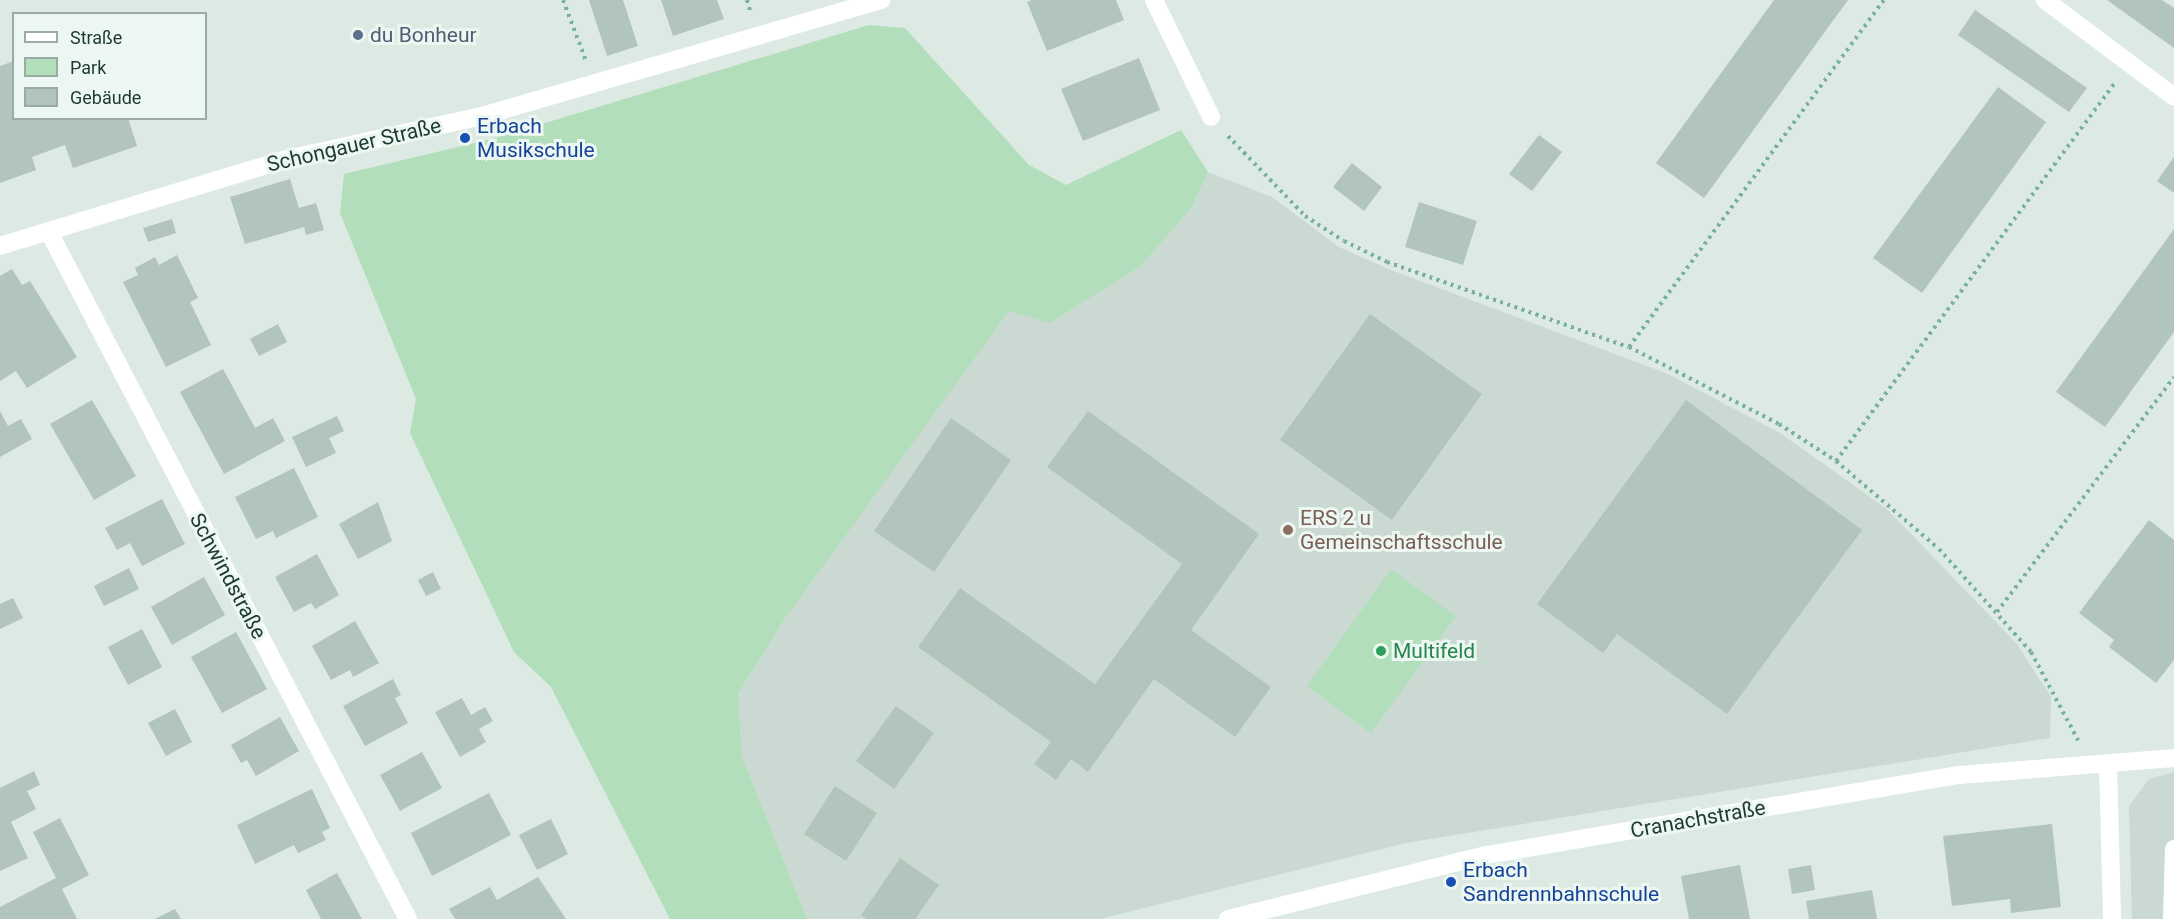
<!DOCTYPE html>
<meta charset="utf-8">
<style>
body{margin:0}
#map{position:relative;width:2174px;height:919px;overflow:hidden;background:#dceae3;font-family:Roboto,sans-serif}
div>[style]{position:absolute}
[style*='--x']{left:calc(var(--x)*1px);top:calc(var(--y)*1px);width:calc(var(--w)*1px);rotate:calc(var(--a)*1deg)}
.built>*{inset:0;background:#cadad2}
.green>*{inset:0;background:#b2debb}
.building>*{inset:0;background:#b1c5bc}
.path>*{height:4px;margin-top:-2px;transform-origin:0;background:repeating-linear-gradient(90deg,#7ab19c 0 3px,transparent 0 7.5px)}
.minor>*{height:18px;margin:-9px;padding:0 9px;transform-origin:9px;border-radius:9px;background:#fff}
.dots>*{width:16px;height:16px;translate:-50% -50%;box-sizing:border-box;border:3px solid #edf7f1;border-radius:50%}
span{translate:-50% -50%;white-space:nowrap;text-align:center;line-height:1.15;-webkit-text-stroke:6px #edf7f1;paint-order:stroke}
.service-label{font-size:21px;color:#4e5e75}
.left{translate:0 -50%;text-align:left}
.transit-label{font-size:21px;color:#164399}
.street-label{font-size:21px;color:#1d3a30}
.education-label{font-size:21px;color:#785e54}
.leisure-label{font-size:21px;color:#27864d}
.legend{position:absolute;left:12px;top:12px;width:195px;height:108px;box-sizing:border-box;background:#edf7f1;border:2px solid #9aaba4;margin:0;padding:8px 10px;list-style:none;font-size:18px;color:#1d3a30}
.legend li{display:flex;align-items:center;gap:12px;height:30px}
.legend b{width:30px;border:2px solid #9aaba4}
</style>
<div id="map">
<div class="built">
<i style="clip-path:polygon(785px 148px,1050px 323px,1141px 266px,1192px 207px,1208px 172px,1272px 197px,1339px 247px,1386px 268px,1668px 374px,1780px 433px,1887px 509px,2017px 644px,2051px 697px,2050px 738px,1406px 843px,1100px 919px,807px 919px,742px 757px,738px 694px,786px 617px)"></i>
<i style="clip-path:polygon(2174px 772px,2174px 919px,2132px 919px,2129px 806px,2149px 779px)"></i>
</div>
<div class="green">
<i style="clip-path:polygon(869px 25px,905px 28px,1029px 165px,1066px 185px,1181px 130px,1208px 172px,1192px 207px,1141px 266px,1050px 323px,1009px 311px,786px 617px,738px 694px,742px 757px,807px 919px,670px 919px,551px 687px,514px 652px,410px 433px,416px 399px,340px 213px,344px 174px,496px 138px)"></i>
<i style="clip-path:polygon(1391px 569px,1456px 616px,1371px 733px,1307px 686px)"></i>
</div>
<div class="building">
<i style="clip-path:polygon(589px 0,623px 0,638px 46px,607px 56px)"></i>
<i style="clip-path:polygon(661px 0,717px 0,724px 19px,673px 36px)"></i>
<i style="clip-path:polygon(1032px 0,1116px 0,1124px 20px,1047px 51px,1027px 2px)"></i>
<i style="clip-path:polygon(1774px 0,1848px 0,1704px 198px,1656px 163px)"></i>
<i style="clip-path:polygon(2107px 0,2162px 0,2174px 8px,2174px 48px)"></i>
<i style="clip-path:polygon(1975px 10px,2087px 88px,2069px 112px,1958px 35px)"></i>
<i style="clip-path:polygon(1139px 58px,1160px 110px,1083px 141px,1061px 89px)"></i>
<i style="clip-path:polygon(14px 61px,14px 118px,128px 118px,137px 146px,73px 168px,65px 145px,32px 157px,36px 170px,0 183px,0 66px)"></i>
<i style="clip-path:polygon(1998px 87px,2046px 122px,1922px 293px,1873px 258px)"></i>
<i style="clip-path:polygon(1539px 135px,1562px 152px,1532px 191px,1509px 174px)"></i>
<i style="clip-path:polygon(2174px 157px,2174px 193px,2157px 181px)"></i>
<i style="clip-path:polygon(1352px 163px,1382px 187px,1364px 211px,1333px 187px)"></i>
<i style="clip-path:polygon(290px 179px,299px 208px,316px 203px,324px 230px,306px 235px,304px 227px,245px 244px,230px 197px)"></i>
<i style="clip-path:polygon(1419px 202px,1477px 221px,1463px 265px,1405px 247px)"></i>
<i style="clip-path:polygon(172px 219px,176px 233px,148px 242px,143px 228px)"></i>
<i style="clip-path:polygon(2174px 229px,2174px 332px,2105px 427px,2056px 392px)"></i>
<i style="clip-path:polygon(177px 255px,198px 298px,190px 302px,211px 345px,166px 367px,123px 282px,138px 275px,135px 268px,155px 257px,159px 265px)"></i>
<i style="clip-path:polygon(12px 269px,22px 285px,30px 281px,77px 357px,27px 388px,16px 371px,0 381px,0 276px)"></i>
<i style="clip-path:polygon(1370px 314px,1482px 394px,1392px 520px,1280px 440px)"></i>
<i style="clip-path:polygon(278px 324px,287px 342px,259px 356px,250px 339px)"></i>
<i style="clip-path:polygon(223px 369px,255px 428px,273px 418px,285px 441px,224px 474px,180px 392px)"></i>
<i style="clip-path:polygon(92px 400px,136px 476px,94px 500px,50px 424px)"></i>
<i style="clip-path:polygon(1686px 400px,1862px 530px,1727px 714px,1617px 634px,1603px 653px,1537px 604px)"></i>
<i style="clip-path:polygon(0 411px,8px 426px,21px 419px,32px 439px,0 457px)"></i>
<i style="clip-path:polygon(1088px 411px,1259px 534px,1191px 630px,1271px 687px,1235px 737px,1154px 679px,1088px 772px,1071px 759px,1056px 780px,1034px 764px,1051px 742px,918px 647px,960px 588px,1095px 684px,1182px 564px,1047px 467px)"></i>
<i style="clip-path:polygon(337px 416px,344px 431px,329px 438px,336px 453px,306px 467px,292px 437px)"></i>
<i style="clip-path:polygon(951px 418px,1011px 460px,934px 572px,874px 531px)"></i>
<i style="clip-path:polygon(294px 468px,318px 517px,276px 538px,273px 531px,256px 539px,235px 497px)"></i>
<i style="clip-path:polygon(162px 499px,185px 544px,142px 566px,130px 543px,117px 550px,105px 528px)"></i>
<i style="clip-path:polygon(378px 502px,392px 541px,358px 559px,339px 524px)"></i>
<i style="clip-path:polygon(2149px 520px,2174px 540px,2174px 660px,2156px 683px,2109px 647px,2114px 640px,2079px 613px)"></i>
<i style="clip-path:polygon(317px 554px,339px 595px,315px 609px,311px 603px,294px 612px,275px 577px)"></i>
<i style="clip-path:polygon(129px 568px,139px 589px,104px 606px,94px 586px)"></i>
<i style="clip-path:polygon(433px 572px,441px 589px,426px 596px,418px 580px)"></i>
<i style="clip-path:polygon(204px 577px,225px 615px,172px 645px,151px 607px)"></i>
<i style="clip-path:polygon(13px 598px,23px 618px,0 629px,0 604px)"></i>
<i style="clip-path:polygon(355px 621px,379px 663px,353px 677px,350px 670px,331px 680px,312px 646px)"></i>
<i style="clip-path:polygon(142px 629px,162px 667px,128px 685px,108px 647px)"></i>
<i style="clip-path:polygon(236px 632px,267px 689px,222px 713px,191px 657px)"></i>
<i style="clip-path:polygon(393px 679px,401px 695px,395px 698px,408px 723px,365px 746px,343px 706px)"></i>
<i style="clip-path:polygon(462px 698px,471px 715px,485px 707px,493px 721px,479px 729px,486px 742px,460px 757px,435px 712px)"></i>
<i style="clip-path:polygon(896px 706px,934px 733px,894px 789px,856px 761px)"></i>
<i style="clip-path:polygon(175px 709px,192px 742px,166px 756px,148px 723px)"></i>
<i style="clip-path:polygon(280px 717px,299px 751px,256px 776px,247px 760px,241px 763px,231px 745px)"></i>
<i style="clip-path:polygon(422px 752px,442px 788px,400px 811px,380px 775px)"></i>
<i style="clip-path:polygon(34px 771px,40px 785px,27px 791px,36px 809px,11px 822px,28px 858px,0 871px,0 788px)"></i>
<i style="clip-path:polygon(835px 786px,877px 813px,846px 861px,804px 834px)"></i>
<i style="clip-path:polygon(312px 789px,330px 828px,322px 832px,326px 840px,298px 853px,294px 845px,255px 864px,237px 825px)"></i>
<i style="clip-path:polygon(489px 793px,511px 835px,432px 876px,411px 833px)"></i>
<i style="clip-path:polygon(60px 818px,89px 875px,62px 889px,77px 919px,0 919px,0 907px,56px 878px,33px 832px)"></i>
<i style="clip-path:polygon(551px 819px,568px 854px,537px 870px,519px 835px)"></i>
<i style="clip-path:polygon(2052px 824px,2061px 907px,2011px 913px,2010px 899px,1952px 906px,1943px 836px)"></i>
<i style="clip-path:polygon(900px 858px,939px 885px,915px 919px,867px 919px,861px 915px)"></i>
<i style="clip-path:polygon(1740px 865px,1750px 919px,1689px 919px,1681px 876px)"></i>
<i style="clip-path:polygon(1811px 865px,1815px 890px,1792px 894px,1788px 869px)"></i>
<i style="clip-path:polygon(337px 873px,362px 919px,321px 919px,306px 890px)"></i>
<i style="clip-path:polygon(538px 877px,566px 919px,455px 919px,449px 909px,490px 887px,497px 900px)"></i>
<i style="clip-path:polygon(1872px 890px,1877px 919px,1809px 919px,1806px 901px)"></i>
<i style="clip-path:polygon(175px 909px,181px 919px,155px 919px)"></i>
</div>
<div class="path">
<i style="--x:563;--y:0;--w:65;--a:69.3"></i>
<i style="--x:747;--y:0;--w:15;--a:74"></i>
<i style="--x:1228;--y:136;--w:111;--a:46.1"></i>
<i style="--x:1305;--y:216;--w:46;--a:32.7"></i>
<i style="--x:1344;--y:241;--w:48;--a:26"></i>
<i style="--x:1387;--y:262;--w:256;--a:19.4"></i>
<i style="--x:1629;--y:347;--w:169;--a:27.2"></i>
<i style="--x:1779;--y:424;--w:68;--a:33"></i>
<i style="--x:1836;--y:461;--w:135;--a:40.5"></i>
<i style="--x:1939;--y:549;--w:138;--a:48.2"></i>
<i style="--x:2031;--y:652;--w:100;--a:61.9"></i>
<i style="--x:1629;--y:347;--w:431;--a:-53.7"></i>
<i style="--x:1836;--y:461;--w:471;--a:-53.6"></i>
<i style="--x:1997;--y:612;--w:294;--a:-53"></i>
</div>
<div class="minor">
<i style="--x:1154;--y:0;--w:130;--a:64"></i>
<i style="--x:2045;--y:0;--w:161;--a:36.9"></i>
<i style="--x:49;--y:232;--w:775;--a:62.41"></i>
<i style="--x:0;--y:246;--w:296;--a:-16.9"></i>
<i style="--x:283;--y:160;--w:204;--a:-12.5"></i>
<i style="--x:482;--y:116;--w:416;--a:-16.2"></i>
<i style="--x:2108;--y:763;--w:156;--a:88.5"></i>
<i style="--x:1228;--y:919;--w:267;--a:-13.9"></i>
<i style="--x:1487;--y:855;--w:279;--a:-9.7"></i>
<i style="--x:1762;--y:808;--w:200;--a:-9.5"></i>
<i style="--x:1959;--y:775;--w:216;--a:-4.5"></i>
<i style="--x:2172;--y:919;--w:70;--a:-88.4"></i>
</div>
<div class="dots">
<i style="left:358px;top:35px;background:#5c6f8a"></i>
<i style="left:465px;top:138px;background:#1a4fb4"></i>
<i style="left:1288px;top:530px;background:#8d6e63"></i>
<i style="left:1381px;top:651px;background:#2e9e5b"></i>
<i style="left:1451px;top:882px;background:#1a4fb4"></i>
</div>
<div class="service-label">
<span class="left" style="left:370px;top:35px">du Bonheur</span>
</div>
<div class="transit-label">
<span class="left" style="left:477px;top:138px">Erbach<br>Musikschule</span>
<span class="left" style="left:1463px;top:882px">Erbach<br>Sandrennbahnschule</span>
</div>
<div class="street-label">
<span style="left:354px;top:145px;rotate:-13deg">Schongauer Straße</span>
<span style="left:228px;top:576px;rotate:62deg">Schwindstraße</span>
<span style="left:1698px;top:819px;rotate:-10deg">Cranachstraße</span>
</div>
<div class="education-label">
<span class="left" style="left:1300px;top:530px">ERS 2 u<br>Gemeinschaftsschule</span>
</div>
<div class="leisure-label">
<span class="left" style="left:1393px;top:651px">Multifeld</span>
</div>
<ul class="legend">
<li><b style="height:8px;background:#fff"></b>Straße</li>
<li><b style="height:16px;background:#b2debb"></b>Park</li>
<li><b style="height:16px;background:#b1c5bc"></b>Gebäude</li>
</ul>
</div>
